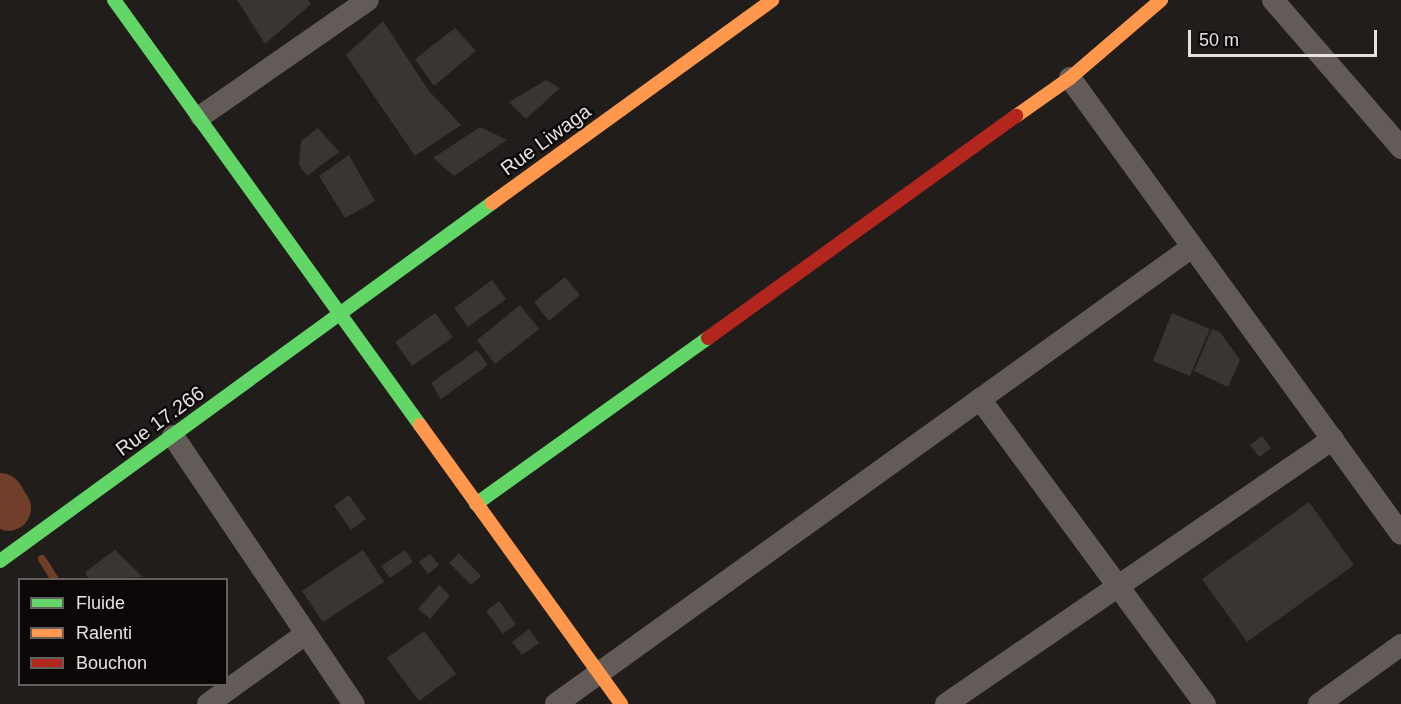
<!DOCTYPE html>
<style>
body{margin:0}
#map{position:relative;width:1401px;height:704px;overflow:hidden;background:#211d1b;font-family:Arial,sans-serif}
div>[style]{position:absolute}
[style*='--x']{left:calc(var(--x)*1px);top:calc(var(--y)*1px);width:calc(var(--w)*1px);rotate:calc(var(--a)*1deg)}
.stream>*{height:8px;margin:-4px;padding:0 4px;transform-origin:4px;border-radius:4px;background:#703e29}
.river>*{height:45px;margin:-22.5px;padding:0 22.5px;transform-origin:22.5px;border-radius:22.5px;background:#703e29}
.building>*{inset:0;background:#383533}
.street>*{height:22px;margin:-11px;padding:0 11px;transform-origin:11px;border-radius:11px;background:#635b58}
.fast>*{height:14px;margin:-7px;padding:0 7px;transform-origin:7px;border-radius:7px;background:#63d668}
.slow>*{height:14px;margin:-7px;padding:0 7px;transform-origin:7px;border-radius:7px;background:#ff974d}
.jam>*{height:14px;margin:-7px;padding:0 7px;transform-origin:7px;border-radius:7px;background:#b3261e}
span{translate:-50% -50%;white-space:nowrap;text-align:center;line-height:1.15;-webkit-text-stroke:4.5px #0a0706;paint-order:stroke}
.street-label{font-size:20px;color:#e7e2e0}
.legend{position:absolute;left:18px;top:578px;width:210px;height:108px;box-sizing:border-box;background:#0a0706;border:2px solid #625f5d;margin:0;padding:8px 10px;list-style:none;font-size:18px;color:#e7e2e0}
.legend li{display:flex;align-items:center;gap:12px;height:30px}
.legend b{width:30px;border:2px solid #625f5d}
.scale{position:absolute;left:1188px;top:30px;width:189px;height:27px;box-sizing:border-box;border:3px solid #e7e2e0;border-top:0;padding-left:8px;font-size:18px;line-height:21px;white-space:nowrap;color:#e7e2e0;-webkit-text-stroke:4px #0a0706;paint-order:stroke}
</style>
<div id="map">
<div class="stream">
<i style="--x:42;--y:559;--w:25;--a:58"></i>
</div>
<div class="river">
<i style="--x:0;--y:495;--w:15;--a:58"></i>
</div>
<div class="building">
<i style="clip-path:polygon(237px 0,308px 0,311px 4px,265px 44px)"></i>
<i style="clip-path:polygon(383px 21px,429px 91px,461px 125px,415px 156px,346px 55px)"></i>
<i style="clip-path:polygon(455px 28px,476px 51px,434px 86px,415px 59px)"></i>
<i style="clip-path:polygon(546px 80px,560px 88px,526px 119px,509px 102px)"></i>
<i style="clip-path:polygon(480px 127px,507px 140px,454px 176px,433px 158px)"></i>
<i style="clip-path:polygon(318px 128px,339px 152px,307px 176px,299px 165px,301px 141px)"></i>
<i style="clip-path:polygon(349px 155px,375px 201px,345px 218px,319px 176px)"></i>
<i style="clip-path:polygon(565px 277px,580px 295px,549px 321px,534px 302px)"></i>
<i style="clip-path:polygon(492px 280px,506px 299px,468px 327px,454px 308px)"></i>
<i style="clip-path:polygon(520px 305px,539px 329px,495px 364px,477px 340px)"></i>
<i style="clip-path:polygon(435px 313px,453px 337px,412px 366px,395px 342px)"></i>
<i style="clip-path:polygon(1172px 313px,1210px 329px,1190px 376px,1153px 361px)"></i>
<i style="clip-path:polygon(1212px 329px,1220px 332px,1240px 360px,1228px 387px,1194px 371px)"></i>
<i style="clip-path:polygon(477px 350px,488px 365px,441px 399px,431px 383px)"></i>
<i style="clip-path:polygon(1262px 436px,1271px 448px,1259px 457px,1250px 445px)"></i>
<i style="clip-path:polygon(349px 495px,366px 519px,351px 530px,334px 506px)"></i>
<i style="clip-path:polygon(1309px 502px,1354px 565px,1247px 642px,1202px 579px)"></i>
<i style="clip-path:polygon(115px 550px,143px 577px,89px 580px,85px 572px)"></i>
<i style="clip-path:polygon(363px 550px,384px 582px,323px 622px,302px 591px)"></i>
<i style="clip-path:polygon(405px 550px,413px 562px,390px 578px,381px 566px)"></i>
<i style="clip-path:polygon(459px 553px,481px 576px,471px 585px,449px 563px)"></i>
<i style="clip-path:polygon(430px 554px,439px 565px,428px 574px,419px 562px)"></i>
<i style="clip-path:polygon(439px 585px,450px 596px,430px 619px,418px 609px)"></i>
<i style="clip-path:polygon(499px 601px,516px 624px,503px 634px,486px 611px)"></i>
<i style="clip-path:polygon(529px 629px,539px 643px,522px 655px,512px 642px)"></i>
<i style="clip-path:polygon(424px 631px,456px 674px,419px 701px,387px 658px)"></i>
</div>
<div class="street">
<i style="--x:1273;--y:0;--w:196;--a:49.1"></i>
<i style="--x:1070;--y:78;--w:563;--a:54.02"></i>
<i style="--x:201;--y:116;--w:203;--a:-34.8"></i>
<i style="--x:980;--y:399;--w:379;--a:53.6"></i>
<i style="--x:173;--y:436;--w:323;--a:56"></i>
<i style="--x:208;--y:704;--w:118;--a:-35.7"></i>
<i style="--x:556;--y:704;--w:783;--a:-35.7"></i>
<i style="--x:946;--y:704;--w:469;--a:-34.4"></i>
<i style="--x:1319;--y:704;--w:101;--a:-35.7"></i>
</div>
<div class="fast">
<i style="--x:114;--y:0;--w:524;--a:54.25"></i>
<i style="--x:476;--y:504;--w:285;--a:-35.6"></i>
<i style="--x:0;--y:561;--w:608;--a:-36.04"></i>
</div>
<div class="slow">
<i style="--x:1016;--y:116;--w:66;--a:-35.1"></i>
<i style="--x:1070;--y:78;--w:120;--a:-40.6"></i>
<i style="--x:492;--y:203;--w:346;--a:-35.9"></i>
<i style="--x:420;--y:425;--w:344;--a:54.2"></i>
</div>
<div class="jam">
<i style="--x:708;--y:338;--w:380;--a:-35.8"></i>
</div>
<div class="street-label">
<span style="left:546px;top:140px;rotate:-36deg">Rue Liwaga</span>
<span style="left:160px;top:421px;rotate:-36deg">Rue 17.266</span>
</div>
<ul class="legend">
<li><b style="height:8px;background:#63d668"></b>Fluide</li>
<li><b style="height:8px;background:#ff974d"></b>Ralenti</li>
<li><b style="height:8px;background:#b3261e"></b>Bouchon</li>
</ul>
<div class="scale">50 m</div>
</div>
